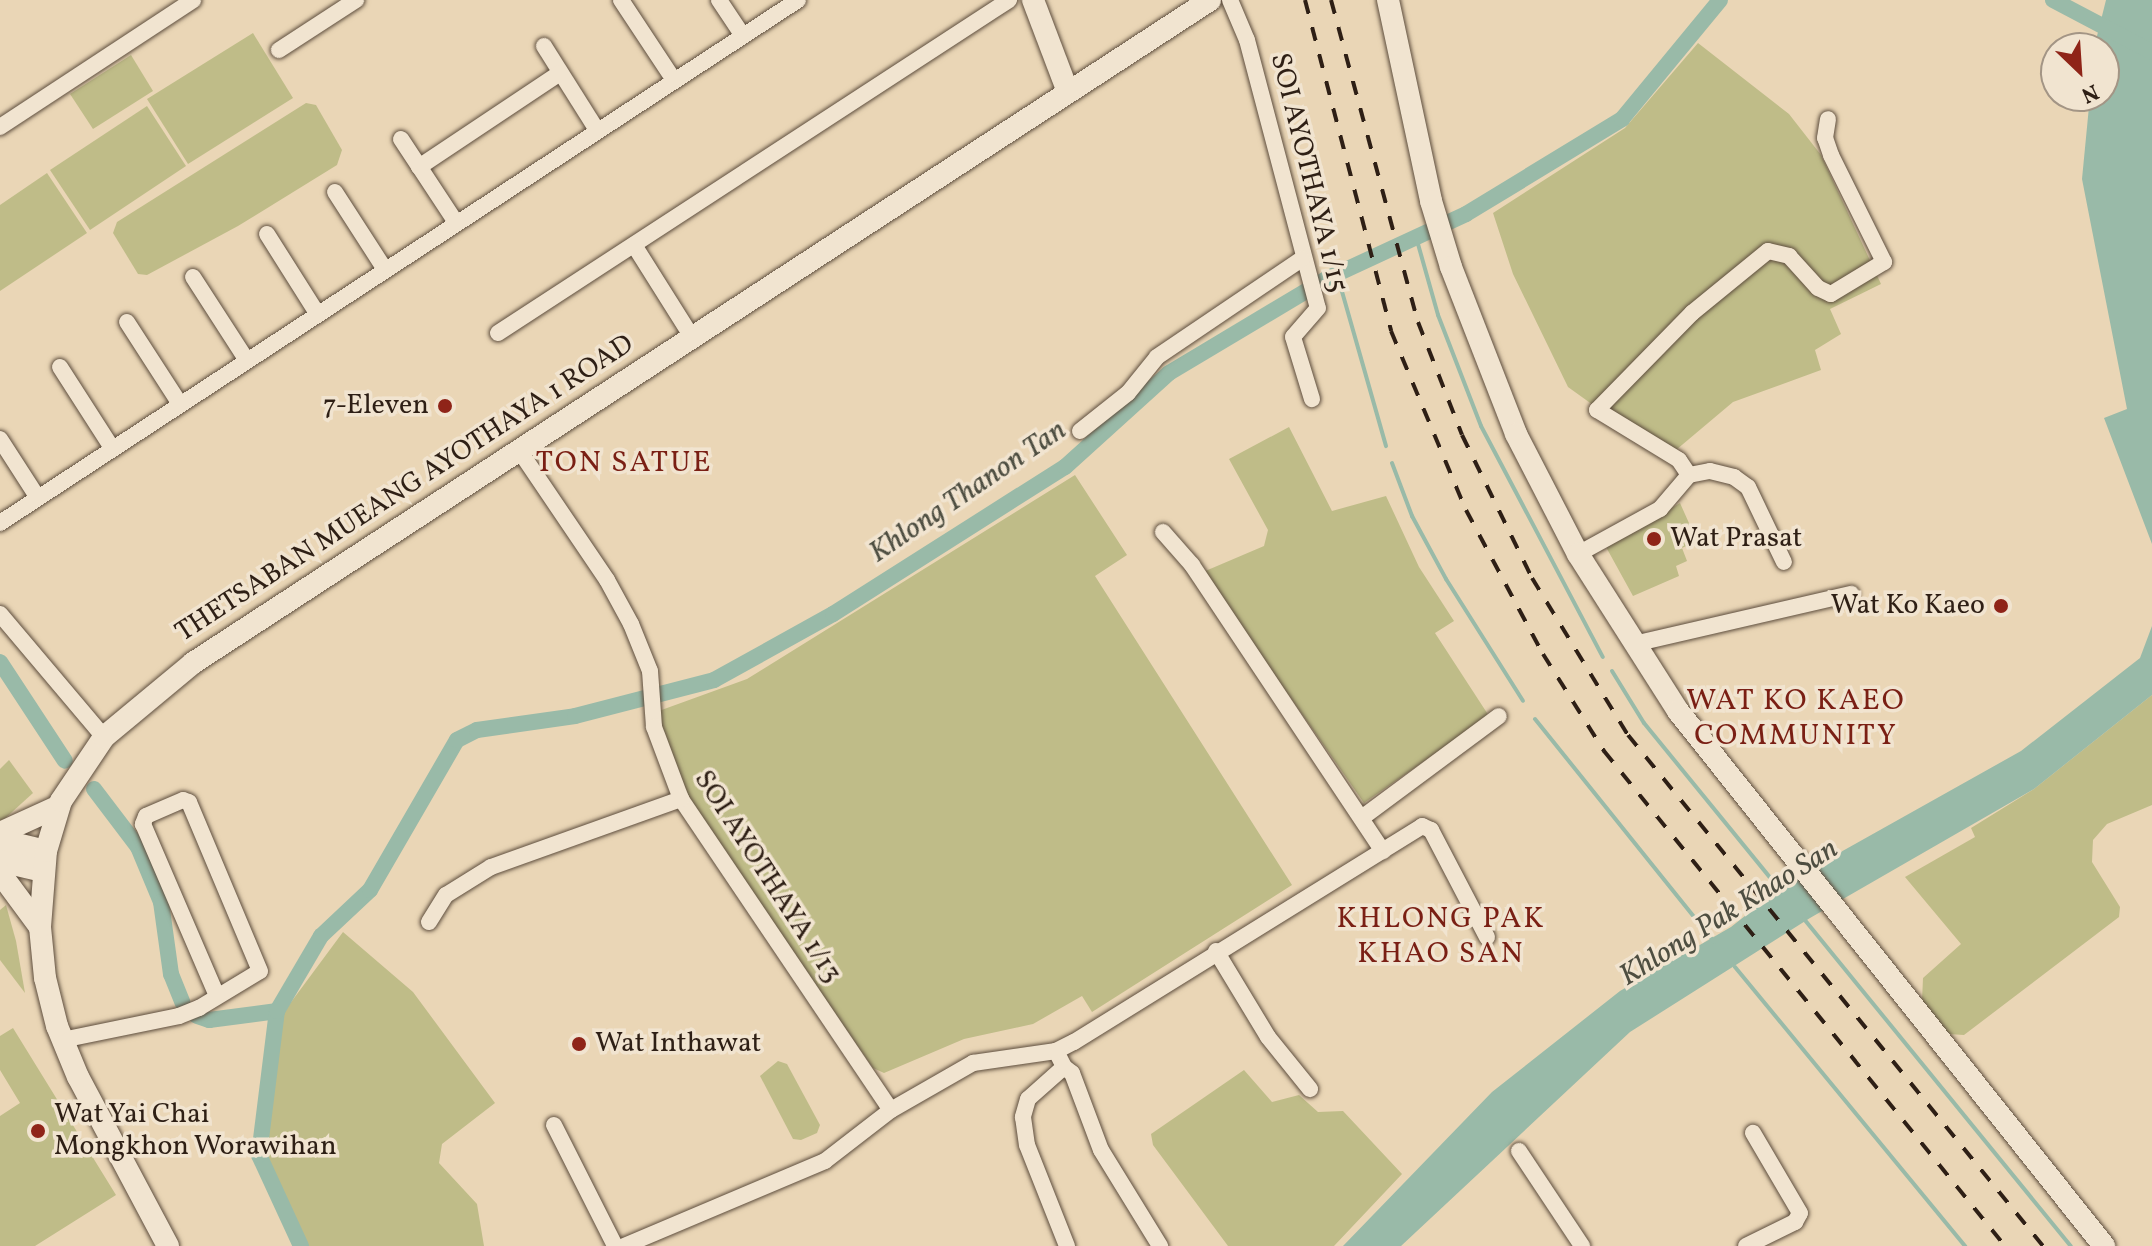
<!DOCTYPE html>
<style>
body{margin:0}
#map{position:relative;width:2152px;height:1246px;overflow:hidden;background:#ead6b6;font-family:Vollkorn,serif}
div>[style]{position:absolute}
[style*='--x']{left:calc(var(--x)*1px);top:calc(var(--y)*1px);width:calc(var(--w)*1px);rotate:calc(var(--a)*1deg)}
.green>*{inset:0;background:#bfbc88}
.water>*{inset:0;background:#99baa8}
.stream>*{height:4px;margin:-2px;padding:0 2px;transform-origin:2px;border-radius:2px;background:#99baa8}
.canal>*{height:16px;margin:-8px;padding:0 8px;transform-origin:8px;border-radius:8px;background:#99baa8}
.roads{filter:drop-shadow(0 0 2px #5d4d3d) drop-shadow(0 0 2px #5d4d3d)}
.street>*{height:16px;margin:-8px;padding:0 8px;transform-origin:8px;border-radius:8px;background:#f1e4d0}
.secondary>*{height:22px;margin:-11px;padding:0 11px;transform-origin:11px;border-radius:11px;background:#f1e4d0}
.rail>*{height:4px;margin-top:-2px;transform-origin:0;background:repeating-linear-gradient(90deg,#2e1f15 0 14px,transparent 0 28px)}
.dots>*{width:22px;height:22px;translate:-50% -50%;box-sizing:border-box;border:4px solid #f1e4d0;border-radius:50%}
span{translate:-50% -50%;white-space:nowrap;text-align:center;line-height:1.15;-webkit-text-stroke:7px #f1e4d0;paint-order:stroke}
.street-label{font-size:28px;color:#2e1f15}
.poi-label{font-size:28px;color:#2e1f15}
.right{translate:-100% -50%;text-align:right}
.left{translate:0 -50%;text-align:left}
.neighbourhood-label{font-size:30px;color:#7a1f14;letter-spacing:2px}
.water-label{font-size:30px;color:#4e4e41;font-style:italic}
.north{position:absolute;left:2040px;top:32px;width:80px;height:80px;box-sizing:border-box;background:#f1e4d0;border:2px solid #a39585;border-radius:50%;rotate:155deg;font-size:22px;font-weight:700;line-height:32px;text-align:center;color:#2e1f15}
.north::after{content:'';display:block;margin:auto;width:28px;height:36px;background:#8f2418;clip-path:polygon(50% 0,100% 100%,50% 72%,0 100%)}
</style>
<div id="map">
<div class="green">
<i style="clip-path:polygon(253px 33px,293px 98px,188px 164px,147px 99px)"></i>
<i style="clip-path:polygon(1698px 43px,1789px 114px,1821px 155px,1881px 284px,1830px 309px,1841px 334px,1815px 350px,1821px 370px,1733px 402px,1676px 450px,1632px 433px,1568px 387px,1513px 274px,1493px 213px,1625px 128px)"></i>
<i style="clip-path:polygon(131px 55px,153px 91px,93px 129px,70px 94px)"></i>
<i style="clip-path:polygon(306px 103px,316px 105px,342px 150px,337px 165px,238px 226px,147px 275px,138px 274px,113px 233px,117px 222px)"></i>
<i style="clip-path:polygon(147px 106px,186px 166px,90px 230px,50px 170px)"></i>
<i style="clip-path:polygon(47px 173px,87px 233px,0 291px,0 205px)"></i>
<i style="clip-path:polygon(1289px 427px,1332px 511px,1386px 496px,1419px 567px,1454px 621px,1435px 633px,1489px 716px,1364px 803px,1203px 572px,1264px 546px,1268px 530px,1229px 459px)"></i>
<i style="clip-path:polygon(1075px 475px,1127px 555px,1095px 576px,1292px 885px,1092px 1012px,1082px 996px,1033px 1024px,964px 1039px,884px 1073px,873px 1068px,685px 798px,656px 712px,747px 679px)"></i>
<i style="clip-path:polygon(1680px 503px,1697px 541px,1682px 548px,1687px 561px,1676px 566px,1679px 576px,1633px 596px,1606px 547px)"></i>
<i style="clip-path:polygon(2152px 695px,2152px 805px,2107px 824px,2093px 840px,2092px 862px,2120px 907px,2119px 917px,1964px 1035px,1948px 1034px,1922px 1001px,1923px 978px,1961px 944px,1905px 877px,1975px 837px,1971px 828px,2034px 789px)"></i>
<i style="clip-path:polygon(9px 760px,33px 793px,0 823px,0 769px)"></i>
<i style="clip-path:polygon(6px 905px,16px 941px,25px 993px,0 960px,0 910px)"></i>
<i style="clip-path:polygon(343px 932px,413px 992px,495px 1103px,442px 1144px,439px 1163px,477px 1204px,484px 1246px,306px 1246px,265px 1155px,283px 1013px)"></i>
<i style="clip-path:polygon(13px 1028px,116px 1195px,35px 1246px,0 1246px,0 1116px,20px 1103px,0 1070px,0 1036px)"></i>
<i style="clip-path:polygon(778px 1061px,787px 1064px,820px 1125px,817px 1133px,801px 1140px,793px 1139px,760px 1076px)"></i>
<i style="clip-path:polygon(1244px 1070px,1272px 1102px,1299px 1095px,1318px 1112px,1343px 1111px,1402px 1174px,1334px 1246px,1228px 1246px,1153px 1145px,1151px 1134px)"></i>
</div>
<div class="water">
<i style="clip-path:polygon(2106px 0,2152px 0,2152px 544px,2104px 418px,2127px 409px,2082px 179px,2090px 96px,2104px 96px,2104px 48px,2094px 48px)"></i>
<i style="clip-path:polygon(2152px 626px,2152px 695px,2034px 789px,1810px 918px,1630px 1032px,1401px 1246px,1343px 1246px,1492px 1092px,1620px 991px,1731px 927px,1789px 881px,2021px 751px,2140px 658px)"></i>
</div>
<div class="stream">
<i style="--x:1416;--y:237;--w:81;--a:74.2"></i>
<i style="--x:1438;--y:315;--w:119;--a:68.8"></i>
<i style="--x:1481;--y:426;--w:261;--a:62.2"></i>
<i style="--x:1337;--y:274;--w:179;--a:74.1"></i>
<i style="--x:1392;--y:463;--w:57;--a:69.3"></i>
<i style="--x:1412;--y:516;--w:72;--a:61.6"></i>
<i style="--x:1446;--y:579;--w:144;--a:57.7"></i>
<i style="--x:1612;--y:671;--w:61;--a:58.4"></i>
<i style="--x:1644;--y:723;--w:217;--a:50.8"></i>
<i style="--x:1535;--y:719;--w:286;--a:51.2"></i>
<i style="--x:1804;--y:919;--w:422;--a:50.8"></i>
<i style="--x:1735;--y:967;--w:362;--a:50.5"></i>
</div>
<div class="canal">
<i style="--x:2053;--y:0;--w:112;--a:27.7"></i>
<i style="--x:0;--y:662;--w:118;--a:56.7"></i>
<i style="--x:94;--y:789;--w:73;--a:52.8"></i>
<i style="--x:138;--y:847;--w:60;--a:67.3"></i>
<i style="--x:161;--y:902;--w:73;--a:82.1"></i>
<i style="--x:171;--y:974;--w:31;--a:68"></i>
<i style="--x:197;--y:1016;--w:13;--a:18"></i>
<i style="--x:209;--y:1020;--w:69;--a:-7.5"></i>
<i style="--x:301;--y:1246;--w:100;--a:-114.8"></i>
<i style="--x:259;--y:1155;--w:145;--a:-82.9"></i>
<i style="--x:277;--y:1011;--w:87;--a:-59.6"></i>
<i style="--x:321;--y:936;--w:67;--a:-43.2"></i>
<i style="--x:370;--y:890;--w:173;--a:-59.9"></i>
<i style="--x:457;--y:740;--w:22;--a:-27"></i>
<i style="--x:477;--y:730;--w:99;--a:-8.1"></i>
<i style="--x:575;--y:716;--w:144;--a:-14.5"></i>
<i style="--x:714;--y:680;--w:136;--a:-29"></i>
<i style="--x:833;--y:614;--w:275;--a:-32.4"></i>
<i style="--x:1065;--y:467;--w:140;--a:-42.1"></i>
<i style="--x:1169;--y:373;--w:183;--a:-30.9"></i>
<i style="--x:1326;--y:279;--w:154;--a:-24.9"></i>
<i style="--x:1466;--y:214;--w:183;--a:-31.3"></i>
<i style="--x:1622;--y:119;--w:154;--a:-50.5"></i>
</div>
<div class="roads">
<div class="street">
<i style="--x:621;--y:0;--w:96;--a:56.5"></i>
<i style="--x:719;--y:0;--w:43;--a:56.3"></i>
<i style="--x:1230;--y:0;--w:43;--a:67"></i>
<i style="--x:1247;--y:40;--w:277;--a:75.2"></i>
<i style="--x:1318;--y:308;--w:38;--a:131"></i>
<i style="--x:1293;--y:337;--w:65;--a:73"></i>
<i style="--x:544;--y:46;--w:99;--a:57.8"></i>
<i style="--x:279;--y:50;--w:92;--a:-33"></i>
<i style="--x:0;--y:127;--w:231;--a:-33.3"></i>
<i style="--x:401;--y:139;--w:98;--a:56.6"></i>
<i style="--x:419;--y:167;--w:169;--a:-33.7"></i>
<i style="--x:335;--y:192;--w:90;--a:57.2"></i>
<i style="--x:267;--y:234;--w:93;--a:57.7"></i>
<i style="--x:634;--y:245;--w:109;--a:57.8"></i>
<i style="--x:193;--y:277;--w:98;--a:57.1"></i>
<i style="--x:127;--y:322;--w:98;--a:57.1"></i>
<i style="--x:498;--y:333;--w:610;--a:-33.09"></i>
<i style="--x:60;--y:367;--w:96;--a:57.3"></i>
<i style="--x:1080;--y:431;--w:61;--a:-38.4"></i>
<i style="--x:1128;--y:393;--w:46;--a:-51.1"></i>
<i style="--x:1157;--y:357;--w:175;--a:-34.1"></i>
<i style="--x:0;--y:439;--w:70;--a:57.2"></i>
<i style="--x:519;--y:450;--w:157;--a:55.9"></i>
<i style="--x:607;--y:580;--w:50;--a:61.4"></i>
<i style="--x:631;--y:624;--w:51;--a:68"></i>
<i style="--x:650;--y:671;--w:56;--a:85.9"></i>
<i style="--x:654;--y:727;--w:77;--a:69.4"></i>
<i style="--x:681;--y:799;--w:375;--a:56"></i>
<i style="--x:1689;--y:475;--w:18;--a:-124"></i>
<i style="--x:1679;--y:460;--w:96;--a:-148.6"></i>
<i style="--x:1597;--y:410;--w:136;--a:-45.6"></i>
<i style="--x:1692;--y:313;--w:98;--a:-39.2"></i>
<i style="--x:1768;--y:251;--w:22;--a:13"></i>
<i style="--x:1789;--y:256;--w:43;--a:47.8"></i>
<i style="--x:1818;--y:288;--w:14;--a:25"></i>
<i style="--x:1831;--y:294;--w:62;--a:-31.1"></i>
<i style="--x:1884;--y:262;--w:119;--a:-116.4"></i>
<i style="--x:1831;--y:155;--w:18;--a:-109"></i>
<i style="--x:1825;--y:138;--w:19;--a:-81"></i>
<i style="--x:1689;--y:475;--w:21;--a:-11"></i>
<i style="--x:1710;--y:471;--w:25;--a:14"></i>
<i style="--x:1734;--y:477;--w:17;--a:36"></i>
<i style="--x:1748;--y:487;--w:83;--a:64.4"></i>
<i style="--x:0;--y:523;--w:954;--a:-33.24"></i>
<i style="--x:1163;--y:532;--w:44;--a:48.7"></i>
<i style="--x:1192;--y:565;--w:344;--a:56.3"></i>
<i style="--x:1578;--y:554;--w:94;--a:-28.8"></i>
<i style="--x:1660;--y:509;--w:45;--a:-49.5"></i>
<i style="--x:0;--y:614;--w:161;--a:49.8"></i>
<i style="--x:1634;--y:644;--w:223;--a:-13"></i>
<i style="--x:1363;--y:817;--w:169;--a:-36.6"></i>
<i style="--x:429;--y:922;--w:32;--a:-58"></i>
<i style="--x:446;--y:895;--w:53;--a:-31.9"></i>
<i style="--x:491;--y:867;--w:202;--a:-19.7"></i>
<i style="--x:1216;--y:951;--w:100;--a:58.8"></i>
<i style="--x:1268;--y:1037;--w:67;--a:51.1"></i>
<i style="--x:62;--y:1040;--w:119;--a:-11.6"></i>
<i style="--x:179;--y:1016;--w:22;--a:-22"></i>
<i style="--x:199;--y:1008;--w:71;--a:-31.2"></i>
<i style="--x:260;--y:971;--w:183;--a:-112.8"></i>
<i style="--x:189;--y:802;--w:6;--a:-162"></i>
<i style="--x:183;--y:800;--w:40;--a:156.6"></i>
<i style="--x:146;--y:816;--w:9;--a:111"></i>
<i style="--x:143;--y:824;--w:187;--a:66.7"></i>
<i style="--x:1056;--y:1051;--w:18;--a:63"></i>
<i style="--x:1064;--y:1067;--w:48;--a:138.4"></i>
<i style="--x:1028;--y:1099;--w:19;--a:106"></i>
<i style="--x:1023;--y:1117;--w:28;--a:82"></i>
<i style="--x:1027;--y:1145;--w:109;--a:68.4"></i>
<i style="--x:1064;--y:1067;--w:10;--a:37"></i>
<i style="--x:1072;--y:1073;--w:82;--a:69.4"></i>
<i style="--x:1101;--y:1150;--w:113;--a:58.4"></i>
<i style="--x:554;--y:1125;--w:136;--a:63.2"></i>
<i style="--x:1519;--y:1151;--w:114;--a:56.4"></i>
<i style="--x:624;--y:1246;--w:218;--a:-22.9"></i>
<i style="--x:825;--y:1161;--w:83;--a:-37.7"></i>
<i style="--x:891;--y:1110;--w:95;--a:-29.8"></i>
<i style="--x:973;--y:1063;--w:84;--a:-8.2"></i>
<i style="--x:1056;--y:1051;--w:20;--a:-27"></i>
<i style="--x:1074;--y:1042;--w:410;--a:-31.8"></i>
<i style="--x:1422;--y:826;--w:10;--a:24"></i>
<i style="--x:1431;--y:830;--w:121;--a:62.4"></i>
<i style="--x:1746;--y:1246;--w:55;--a:-26.1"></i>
<i style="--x:1795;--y:1222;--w:10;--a:-61"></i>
<i style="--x:1800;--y:1213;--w:93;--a:-120.4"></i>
</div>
<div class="secondary">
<i style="--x:1033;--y:0;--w:98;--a:69.2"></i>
<i style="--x:1388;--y:0;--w:206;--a:77.9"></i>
<i style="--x:1431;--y:201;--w:69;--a:73.1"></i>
<i style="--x:1451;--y:267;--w:179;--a:68.7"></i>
<i style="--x:1516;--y:434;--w:135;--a:62.7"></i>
<i style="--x:1578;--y:554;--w:186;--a:57.5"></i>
<i style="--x:1678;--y:711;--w:684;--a:51.47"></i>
<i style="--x:0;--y:833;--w:65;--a:-24.6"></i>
<i style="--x:0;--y:840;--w:47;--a:13.4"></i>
<i style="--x:0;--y:861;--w:44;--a:13.1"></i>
<i style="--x:0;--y:873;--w:67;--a:53.5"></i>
<i style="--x:168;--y:1246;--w:191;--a:-118"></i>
<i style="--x:78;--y:1077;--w:55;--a:-112.4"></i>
<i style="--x:57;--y:1026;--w:49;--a:-104"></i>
<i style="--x:45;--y:978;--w:51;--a:-95.6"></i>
<i style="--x:40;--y:927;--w:76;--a:-85.5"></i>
<i style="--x:46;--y:851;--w:52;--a:-73.3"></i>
<i style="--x:61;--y:801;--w:77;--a:-56.1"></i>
<i style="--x:104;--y:737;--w:116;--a:-39.7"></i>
<i style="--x:193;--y:663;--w:1214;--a:-33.1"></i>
</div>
</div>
<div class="rail">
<i style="--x:1305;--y:0;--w:342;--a:75.4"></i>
<i style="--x:1391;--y:331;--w:194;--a:67.3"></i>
<i style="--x:1466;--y:510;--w:163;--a:61.9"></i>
<i style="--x:1543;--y:654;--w:115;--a:57.8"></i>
<i style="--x:1604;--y:751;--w:637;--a:50.99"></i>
<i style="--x:1331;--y:0;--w:334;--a:74.9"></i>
<i style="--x:1418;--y:322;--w:121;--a:68.7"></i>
<i style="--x:1462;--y:435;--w:159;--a:63.9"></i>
<i style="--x:1532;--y:578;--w:184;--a:58.6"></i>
<i style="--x:1628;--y:735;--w:658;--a:50.92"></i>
</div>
<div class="dots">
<i style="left:445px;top:406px;background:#8f2418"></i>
<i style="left:1654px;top:539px;background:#8f2418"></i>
<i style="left:2001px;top:606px;background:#8f2418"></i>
<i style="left:579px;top:1044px;background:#8f2418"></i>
<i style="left:38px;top:1131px;background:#8f2418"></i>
</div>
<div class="street-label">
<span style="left:1308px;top:173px;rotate:76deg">SOI AYOTHAYA 1/15</span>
<span style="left:405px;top:489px;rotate:-33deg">THETSABAN MUEANG AYOTHAYA 1 ROAD</span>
<span style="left:767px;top:877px;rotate:57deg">SOI AYOTHAYA 1/13</span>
</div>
<div class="poi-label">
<span class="right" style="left:429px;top:406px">7-Eleven</span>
<span class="left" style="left:1670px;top:539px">Wat Prasat</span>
<span class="right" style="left:1985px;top:606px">Wat Ko Kaeo</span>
<span class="left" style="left:595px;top:1044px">Wat Inthawat</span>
<span class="left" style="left:54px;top:1131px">Wat Yai Chai<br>Mongkhon Worawihan</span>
</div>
<div class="neighbourhood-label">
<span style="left:624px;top:463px">TON SATUE</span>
<span style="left:1796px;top:718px">WAT KO KAEO<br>COMMUNITY</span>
<span style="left:1441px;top:936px">KHLONG PAK<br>KHAO SAN</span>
</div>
<div class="water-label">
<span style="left:968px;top:492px;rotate:-34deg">Khlong Thanon Tan</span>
<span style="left:1729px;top:913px;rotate:-32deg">Khlong Pak Khao San</span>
</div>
<div class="north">N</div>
</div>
